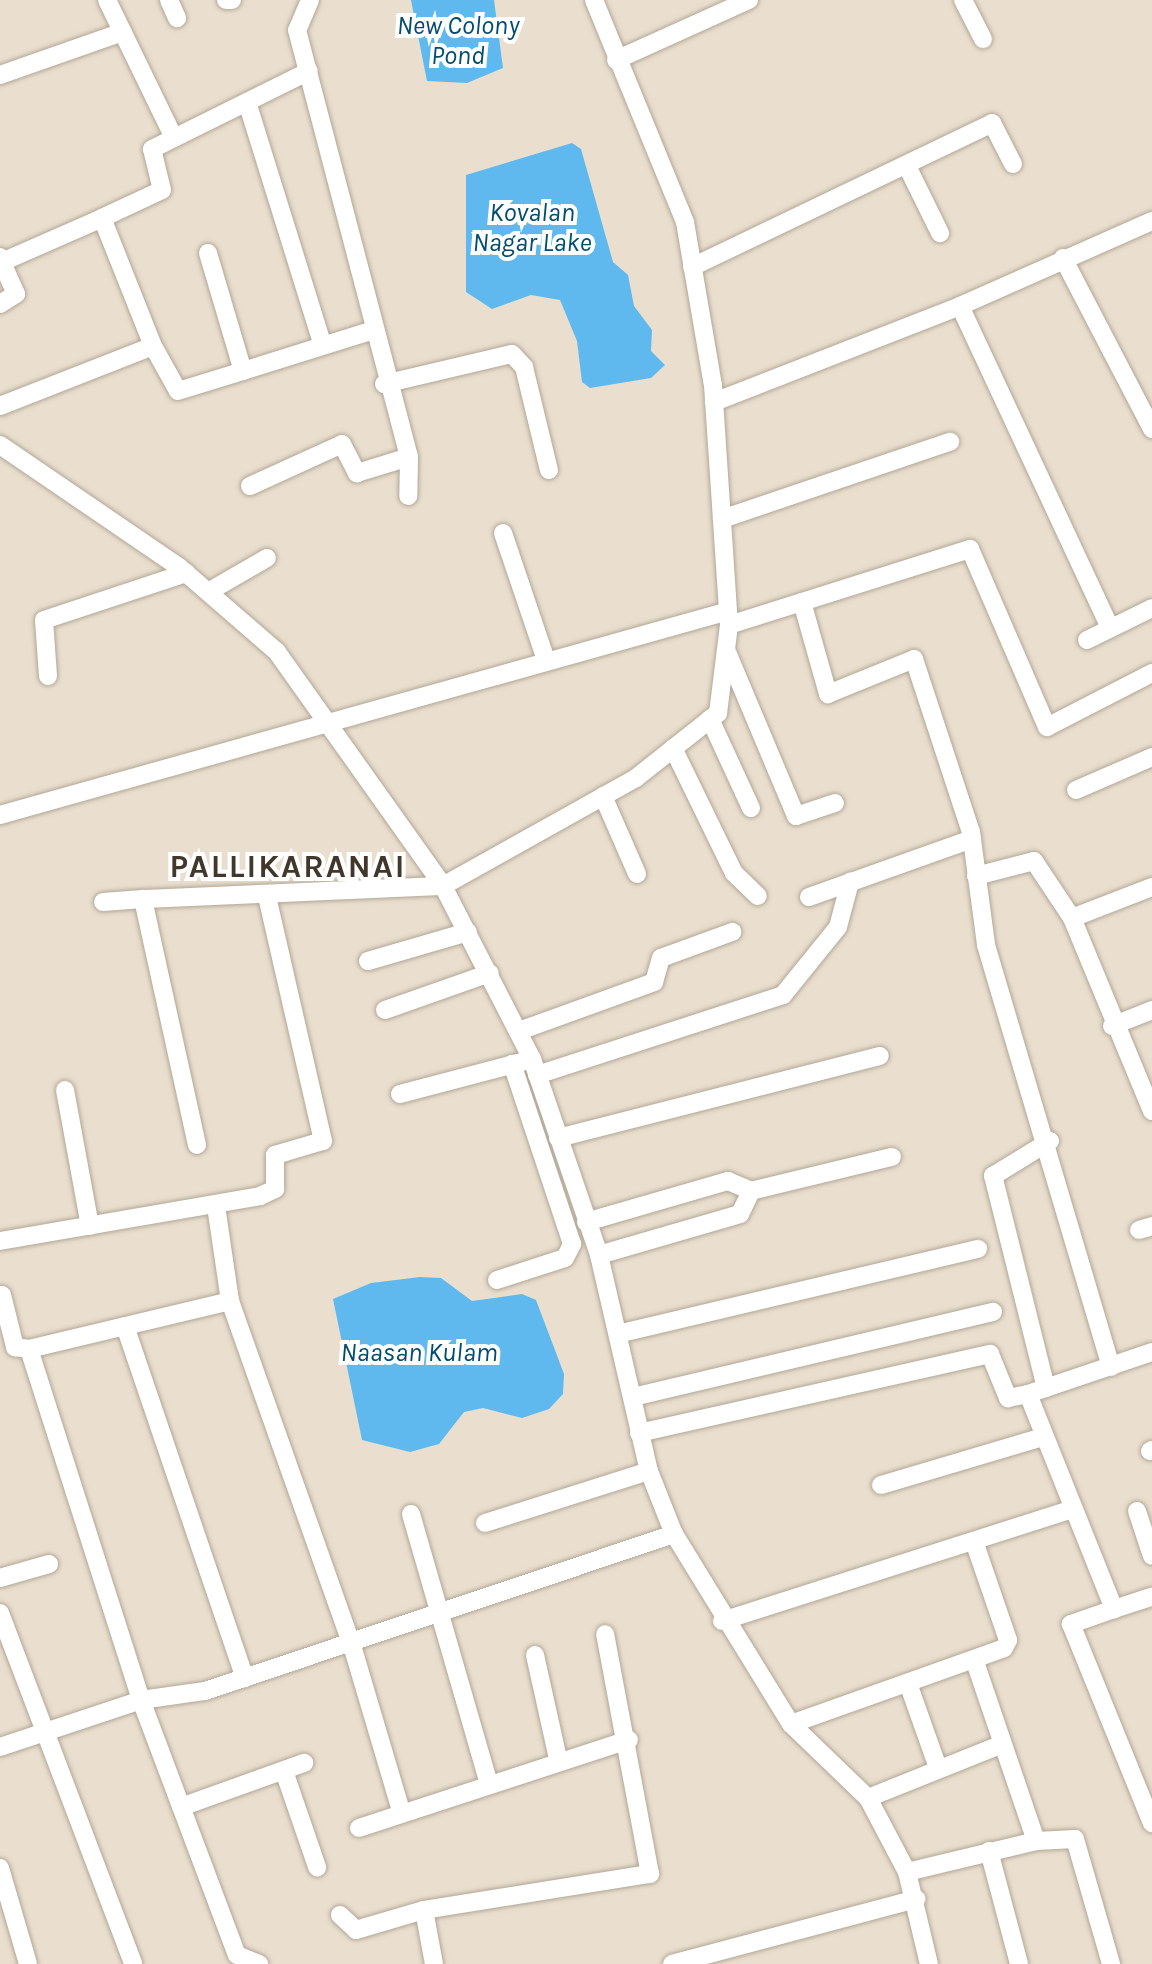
<!DOCTYPE html>
<style>
body{margin:0}
#map{position:relative;width:1152px;height:1964px;overflow:hidden;background:#eadfce;font-family:Karla,sans-serif}
div>[style]{position:absolute}
[style*='--x']{left:calc(var(--x)*1px);top:calc(var(--y)*1px);width:calc(var(--w)*1px);rotate:calc(var(--a)*1deg)}
.water>*{inset:0;background:#5fb9ef}
.roads{filter:drop-shadow(0 0 2px #b2a797) drop-shadow(0 0 2px #b2a797)}
.street>*{height:18px;margin:-9px;padding:0 9px;transform-origin:9px;border-radius:9px;background:#fff}
span{translate:-50% -50%;white-space:nowrap;text-align:center;line-height:1.15;-webkit-text-stroke:8px #fff;paint-order:stroke}
.water-label{font-size:26px;color:#004d70;font-style:italic}
.district-label{font-size:32px;color:#41382b;font-weight:700;letter-spacing:2px}
</style>
<div id="map">
<div class="water">
<i style="clip-path:polygon(411px 0,494px 0,503px 68px,467px 83px,427px 81px)"></i>
<i style="clip-path:polygon(572px 143px,581px 149px,613px 262px,628px 275px,634px 306px,652px 330px,651px 351px,665px 365px,651px 378px,590px 388px,582px 382px,577px 341px,560px 300px,531px 295px,492px 309px,466px 292px,466px 175px)"></i>
<i style="clip-path:polygon(420px 1277px,441px 1278px,472px 1301px,522px 1294px,536px 1300px,564px 1374px,563px 1394px,549px 1409px,522px 1418px,483px 1408px,464px 1412px,439px 1444px,410px 1452px,362px 1440px,333px 1299px,371px 1283px)"></i>
</div>
<div class="roads">
<div class="street">
<i style="--x:107;--y:0;--w:153;--a:64.1"></i>
<i style="--x:169;--y:0;--w:20;--a:66"></i>
<i style="--x:226;--y:0;--w:6;--a:0"></i>
<i style="--x:310;--y:0;--w:33;--a:113"></i>
<i style="--x:297;--y:30;--w:441;--a:75.3"></i>
<i style="--x:409;--y:457;--w:39;--a:91"></i>
<i style="--x:594;--y:0;--w:240;--a:67.7"></i>
<i style="--x:685;--y:222;--w:165;--a:80.3"></i>
<i style="--x:713;--y:385;--w:241;--a:86.2"></i>
<i style="--x:729;--y:625;--w:89;--a:97.1"></i>
<i style="--x:718;--y:713;--w:105;--a:141.6"></i>
<i style="--x:636;--y:778;--w:221;--a:150.8"></i>
<i style="--x:443;--y:886;--w:195;--a:62.8"></i>
<i style="--x:532;--y:1059;--w:207;--a:71.1"></i>
<i style="--x:599;--y:1255;--w:222;--a:77"></i>
<i style="--x:649;--y:1471;--w:68;--a:68.4"></i>
<i style="--x:674;--y:1534;--w:223;--a:58.4"></i>
<i style="--x:791;--y:1724;--w:107;--a:43.9"></i>
<i style="--x:868;--y:1798;--w:84;--a:62.2"></i>
<i style="--x:907;--y:1872;--w:95;--a:76.6"></i>
<i style="--x:963;--y:0;--w:44;--a:62.9"></i>
<i style="--x:616;--y:60;--w:146;--a:-24.3"></i>
<i style="--x:0;--y:75;--w:130;--a:-19.3"></i>
<i style="--x:247;--y:102;--w:252;--a:72.7"></i>
<i style="--x:907;--y:166;--w:75;--a:63.8"></i>
<i style="--x:208;--y:253;--w:123;--a:73.5"></i>
<i style="--x:243;--y:371;--w:134;--a:-17.4"></i>
<i style="--x:0;--y:257;--w:5;--a:68"></i>
<i style="--x:2;--y:262;--w:109;--a:-23.7"></i>
<i style="--x:1063;--y:258;--w:193;--a:62.5"></i>
<i style="--x:692;--y:267;--w:333;--a:-25.6"></i>
<i style="--x:992;--y:123;--w:46;--a:62.9"></i>
<i style="--x:0;--y:304;--w:19;--a:-32"></i>
<i style="--x:16;--y:294;--w:35;--a:-114"></i>
<i style="--x:960;--y:306;--w:210;--a:-23.9"></i>
<i style="--x:153;--y:346;--w:51;--a:60.9"></i>
<i style="--x:178;--y:391;--w:68;--a:-17.1"></i>
<i style="--x:384;--y:384;--w:131;--a:-13.2"></i>
<i style="--x:512;--y:354;--w:18;--a:47"></i>
<i style="--x:524;--y:367;--w:106;--a:76.4"></i>
<i style="--x:714;--y:402;--w:264;--a:-21.3"></i>
<i style="--x:960;--y:306;--w:355;--a:65"></i>
<i style="--x:0;--y:406;--w:164;--a:-21.4"></i>
<i style="--x:153;--y:346;--w:138;--a:-111.7"></i>
<i style="--x:102;--y:218;--w:66;--a:-25"></i>
<i style="--x:162;--y:190;--w:42;--a:-103.7"></i>
<i style="--x:152;--y:149;--w:175;--a:-26.4"></i>
<i style="--x:0;--y:445;--w:217;--a:34.3"></i>
<i style="--x:179;--y:567;--w:130;--a:40.9"></i>
<i style="--x:277;--y:652;--w:287;--a:54.6"></i>
<i style="--x:250;--y:486;--w:101;--a:-24.5"></i>
<i style="--x:342;--y:444;--w:33;--a:63"></i>
<i style="--x:357;--y:473;--w:54;--a:-17.1"></i>
<i style="--x:722;--y:519;--w:241;--a:-18.7"></i>
<i style="--x:503;--y:533;--w:134;--a:71.3"></i>
<i style="--x:208;--y:592;--w:68;--a:-30"></i>
<i style="--x:802;--y:602;--w:96;--a:74.2"></i>
<i style="--x:828;--y:694;--w:93;--a:-22.1"></i>
<i style="--x:914;--y:659;--w:182;--a:71.8"></i>
<i style="--x:971;--y:832;--w:114;--a:82.4"></i>
<i style="--x:986;--y:945;--w:440;--a:73.5"></i>
<i style="--x:729;--y:625;--w:253;--a:-17.5"></i>
<i style="--x:970;--y:549;--w:194;--a:66.6"></i>
<i style="--x:1047;--y:727;--w:118;--a:-27.2"></i>
<i style="--x:1087;--y:640;--w:72;--a:-26.2"></i>
<i style="--x:727;--y:652;--w:178;--a:67.2"></i>
<i style="--x:796;--y:816;--w:41;--a:-18.4"></i>
<i style="--x:48;--y:676;--w:56;--a:-94.1"></i>
<i style="--x:44;--y:620;--w:150;--a:-18.3"></i>
<i style="--x:710;--y:719;--w:98;--a:65.3"></i>
<i style="--x:673;--y:748;--w:139;--a:64"></i>
<i style="--x:734;--y:873;--w:33;--a:44"></i>
<i style="--x:1076;--y:790;--w:83;--a:-23.5"></i>
<i style="--x:603;--y:796;--w:85;--a:66.4"></i>
<i style="--x:0;--y:815;--w:756;--a:-15.65"></i>
<i style="--x:976;--y:876;--w:60;--a:-14.5"></i>
<i style="--x:1034;--y:861;--w:69;--a:56.3"></i>
<i style="--x:1072;--y:918;--w:209;--a:67.5"></i>
<i style="--x:809;--y:897;--w:173;--a:-19.6"></i>
<i style="--x:103;--y:902;--w:40;--a:-4.3"></i>
<i style="--x:1072;--y:918;--w:86;--a:-21.2"></i>
<i style="--x:368;--y:961;--w:104;--a:-16.2"></i>
<i style="--x:385;--y:1010;--w:111;--a:-19.4"></i>
<i style="--x:1112;--y:1026;--w:43;--a:-21.8"></i>
<i style="--x:519;--y:1031;--w:144;--a:-19.9"></i>
<i style="--x:654;--y:982;--w:25;--a:-74"></i>
<i style="--x:661;--y:958;--w:76;--a:-20.1"></i>
<i style="--x:537;--y:1075;--w:259;--a:-18"></i>
<i style="--x:783;--y:995;--w:87;--a:-51"></i>
<i style="--x:838;--y:927;--w:47;--a:-75.1"></i>
<i style="--x:65;--y:1090;--w:138;--a:79.6"></i>
<i style="--x:400;--y:1094;--w:126;--a:-14.7"></i>
<i style="--x:558;--y:1138;--w:332;--a:-14.3"></i>
<i style="--x:197;--y:1145;--w:252;--a:-102.4"></i>
<i style="--x:143;--y:899;--w:300;--a:-2.5"></i>
<i style="--x:216;--y:1206;--w:96;--a:81.6"></i>
<i style="--x:230;--y:1301;--w:362;--a:70.5"></i>
<i style="--x:351;--y:1642;--w:176;--a:73.5"></i>
<i style="--x:586;--y:1222;--w:148;--a:-16.1"></i>
<i style="--x:728;--y:1181;--w:25;--a:23"></i>
<i style="--x:1139;--y:1230;--w:14;--a:-17"></i>
<i style="--x:0;--y:1241;--w:264;--a:-9.8"></i>
<i style="--x:260;--y:1196;--w:17;--a:-25"></i>
<i style="--x:275;--y:1189;--w:34;--a:-90"></i>
<i style="--x:275;--y:1155;--w:50;--a:-16.3"></i>
<i style="--x:323;--y:1141;--w:250;--a:-102.9"></i>
<i style="--x:599;--y:1255;--w:147;--a:-16.2"></i>
<i style="--x:740;--y:1214;--w:25;--a:-64"></i>
<i style="--x:751;--y:1191;--w:145;--a:-13.6"></i>
<i style="--x:497;--y:1280;--w:71;--a:-17.9"></i>
<i style="--x:565;--y:1258;--w:16;--a:-63"></i>
<i style="--x:572;--y:1244;--w:190;--a:-108.4"></i>
<i style="--x:2;--y:1295;--w:54;--a:76"></i>
<i style="--x:15;--y:1347;--w:14;--a:8"></i>
<i style="--x:29;--y:1349;--w:207;--a:-13.4"></i>
<i style="--x:125;--y:1326;--w:372;--a:71.2"></i>
<i style="--x:622;--y:1333;--w:366;--a:-13.3"></i>
<i style="--x:29;--y:1349;--w:368;--a:72.3"></i>
<i style="--x:141;--y:1700;--w:272;--a:69.4"></i>
<i style="--x:237;--y:1955;--w:24;--a:22"></i>
<i style="--x:1152;--y:1352;--w:131;--a:161.3"></i>
<i style="--x:1028;--y:1394;--w:232;--a:68.2"></i>
<i style="--x:1114;--y:1609;--w:40;--a:-18"></i>
<i style="--x:1046;--y:1388;--w:219;--a:-104"></i>
<i style="--x:993;--y:1176;--w:67;--a:-31.6"></i>
<i style="--x:633;--y:1397;--w:370;--a:-13.3"></i>
<i style="--x:639;--y:1433;--w:360;--a:-12.7"></i>
<i style="--x:990;--y:1354;--w:48;--a:67.8"></i>
<i style="--x:1008;--y:1398;--w:20;--a:-11"></i>
<i style="--x:1150;--y:1451;--w:2;--a:-27"></i>
<i style="--x:881;--y:1485;--w:169;--a:-16.5"></i>
<i style="--x:1137;--y:1511;--w:47;--a:71.6"></i>
<i style="--x:411;--y:1514;--w:278;--a:73.9"></i>
<i style="--x:485;--y:1523;--w:172;--a:-17.6"></i>
<i style="--x:0;--y:1578;--w:51;--a:-15.9"></i>
<i style="--x:1114;--y:1609;--w:46;--a:160.8"></i>
<i style="--x:1071;--y:1624;--w:215;--a:67.9"></i>
<i style="--x:0;--y:1613;--w:375;--a:69.2"></i>
<i style="--x:722;--y:1621;--w:365;--a:-17.7"></i>
<i style="--x:535;--y:1655;--w:107;--a:77.5"></i>
<i style="--x:909;--y:1686;--w:87;--a:70.5"></i>
<i style="--x:791;--y:1724;--w:226;--a:-19.6"></i>
<i style="--x:1004;--y:1648;--w:9;--a:-63"></i>
<i style="--x:1008;--y:1640;--w:102;--a:-109"></i>
<i style="--x:0;--y:1747;--w:149;--a:-18.4"></i>
<i style="--x:141;--y:1700;--w:65;--a:-8"></i>
<i style="--x:205;--y:1691;--w:495;--a:-18.5"></i>
<i style="--x:284;--y:1771;--w:102;--a:71"></i>
<i style="--x:868;--y:1798;--w:144;--a:-21.9"></i>
<i style="--x:181;--y:1807;--w:131;--a:-19.7"></i>
<i style="--x:359;--y:1828;--w:284;--a:-18.1"></i>
<i style="--x:1036;--y:1841;--w:39;--a:-3"></i>
<i style="--x:1075;--y:1839;--w:130;--a:73.9"></i>
<i style="--x:989;--y:1851;--w:117;--a:75.1"></i>
<i style="--x:0;--y:1868;--w:100;--a:73.7"></i>
<i style="--x:907;--y:1872;--w:133;--a:-13.5"></i>
<i style="--x:1036;--y:1841;--w:189;--a:-108.8"></i>
<i style="--x:424;--y:1910;--w:55;--a:79.5"></i>
<i style="--x:340;--y:1915;--w:22;--a:43"></i>
<i style="--x:356;--y:1930;--w:71;--a:-16.4"></i>
<i style="--x:424;--y:1910;--w:229;--a:-9.1"></i>
<i style="--x:650;--y:1874;--w:244;--a:-100.6"></i>
<i style="--x:672;--y:1964;--w:253;--a:-14.9"></i>
</div>
</div>
<div class="water-label">
<span style="left:458px;top:41px">New Colony<br>Pond</span>
<span style="left:532px;top:228px">Kovalan<br>Nagar Lake</span>
<span style="left:419px;top:1353px">Naasan Kulam</span>
</div>
<div class="district-label">
<span style="left:288px;top:867px">PALLIKARANAI</span>
</div>
</div>
